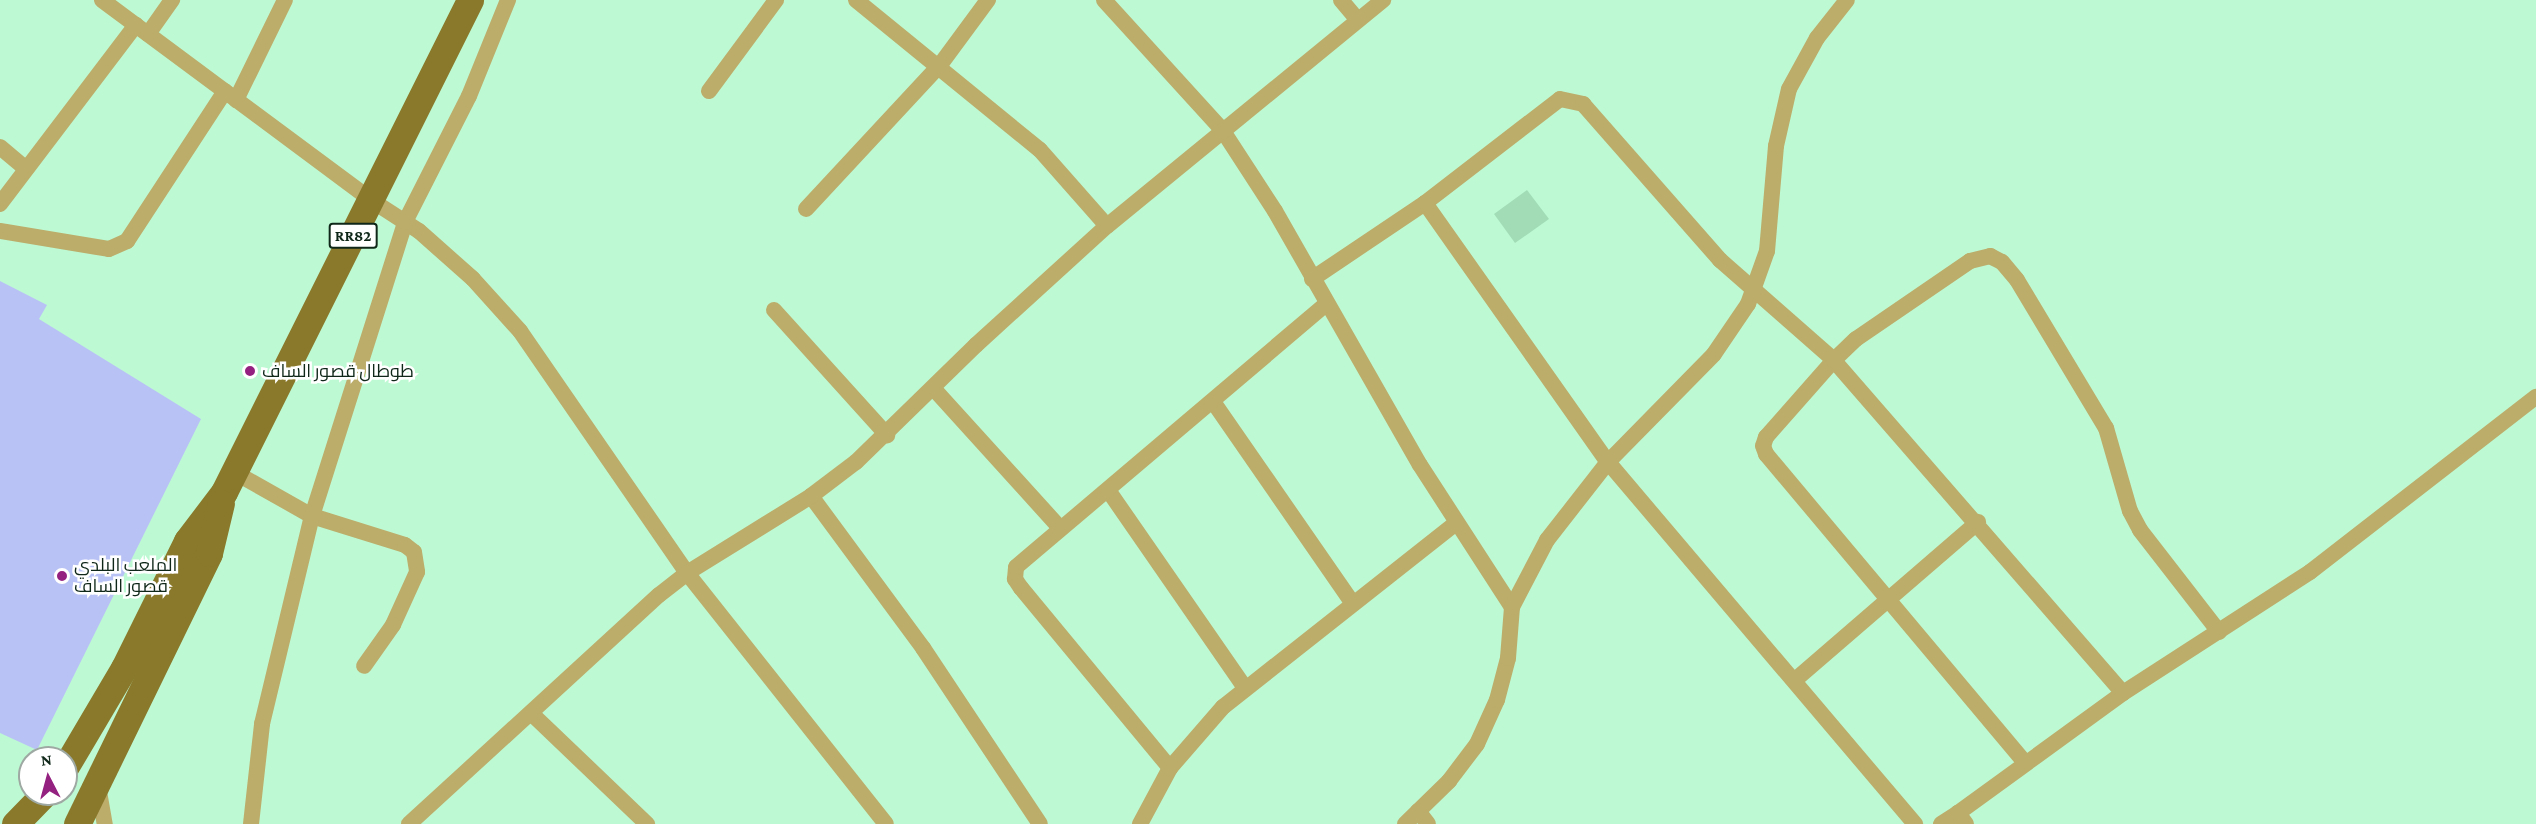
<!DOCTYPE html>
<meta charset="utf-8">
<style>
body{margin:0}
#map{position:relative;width:2536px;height:824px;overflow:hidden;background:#bdfad3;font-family:"Crimson Pro",Cairo,serif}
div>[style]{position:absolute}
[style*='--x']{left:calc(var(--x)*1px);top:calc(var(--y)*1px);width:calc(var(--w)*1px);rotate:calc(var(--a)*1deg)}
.green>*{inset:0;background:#b9c2f5}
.building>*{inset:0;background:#a1dcb7}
.minor>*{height:16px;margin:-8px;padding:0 8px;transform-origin:8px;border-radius:8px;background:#bcad6b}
.primary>*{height:27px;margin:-13.5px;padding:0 13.5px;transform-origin:13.5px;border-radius:13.5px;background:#8a792b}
.dots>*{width:16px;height:16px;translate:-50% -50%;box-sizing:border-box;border:3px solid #fff;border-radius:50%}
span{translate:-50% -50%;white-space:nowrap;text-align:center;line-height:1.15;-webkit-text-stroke:5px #fff;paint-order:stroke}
.shield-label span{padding:2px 4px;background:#fff;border:2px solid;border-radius:4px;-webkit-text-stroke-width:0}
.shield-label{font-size:16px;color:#0f2719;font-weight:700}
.poi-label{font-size:18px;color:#0f2719}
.left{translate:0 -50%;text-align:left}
.north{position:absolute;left:18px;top:746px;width:60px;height:60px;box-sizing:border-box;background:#fff;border:2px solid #9fa9a3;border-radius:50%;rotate:354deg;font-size:16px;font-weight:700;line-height:24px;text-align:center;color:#0f2719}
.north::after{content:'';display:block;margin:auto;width:21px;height:27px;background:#942180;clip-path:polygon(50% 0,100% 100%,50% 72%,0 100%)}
</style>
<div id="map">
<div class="green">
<i style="clip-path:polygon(0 281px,47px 305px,39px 319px,201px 419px,37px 750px,0 733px)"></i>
</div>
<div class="building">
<i style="clip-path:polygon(1527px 190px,1549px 219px,1515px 243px,1494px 214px)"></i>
</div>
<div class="minor">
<i style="--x:102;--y:0;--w:335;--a:36.6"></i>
<i style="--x:371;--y:200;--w:57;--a:32.9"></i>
<i style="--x:419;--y:231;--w:72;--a:41.6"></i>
<i style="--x:473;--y:279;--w:70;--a:47.9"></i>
<i style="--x:520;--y:331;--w:294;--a:55.4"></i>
<i style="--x:687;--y:573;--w:320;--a:51.6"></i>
<i style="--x:856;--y:0;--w:237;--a:39.2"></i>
<i style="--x:1040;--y:150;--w:101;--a:48.6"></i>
<i style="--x:1104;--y:0;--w:177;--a:47.7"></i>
<i style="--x:1223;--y:131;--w:95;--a:57"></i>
<i style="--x:1275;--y:211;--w:292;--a:60.3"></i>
<i style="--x:1420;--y:465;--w:169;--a:57.1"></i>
<i style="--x:1341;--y:0;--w:25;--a:50"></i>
<i style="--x:148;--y:34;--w:42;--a:-54.8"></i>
<i style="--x:709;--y:91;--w:113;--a:-53.6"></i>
<i style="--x:236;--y:100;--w:111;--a:-63.9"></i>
<i style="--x:0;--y:147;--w:34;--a:40"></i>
<i style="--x:1425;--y:203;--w:170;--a:-37.6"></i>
<i style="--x:1560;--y:99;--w:24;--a:12"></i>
<i style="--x:1583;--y:104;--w:208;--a:48.7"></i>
<i style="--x:1720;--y:260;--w:152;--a:41.3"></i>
<i style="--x:1834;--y:360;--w:103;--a:131.4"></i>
<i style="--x:1766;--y:437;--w:9;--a:108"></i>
<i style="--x:1763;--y:446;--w:9;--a:69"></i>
<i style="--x:1766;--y:454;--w:403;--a:50"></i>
<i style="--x:0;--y:204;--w:225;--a:-52.8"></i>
<i style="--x:806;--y:209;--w:197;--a:-47.1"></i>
<i style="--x:940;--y:65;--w:81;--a:-53.6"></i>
<i style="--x:0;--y:231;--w:110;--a:9.4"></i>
<i style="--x:109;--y:249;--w:20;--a:-24"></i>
<i style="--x:127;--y:241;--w:179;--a:-56.8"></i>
<i style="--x:1312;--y:279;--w:136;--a:-33.9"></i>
<i style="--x:1425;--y:203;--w:317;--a:54.8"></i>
<i style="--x:1608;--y:462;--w:475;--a:49.7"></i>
<i style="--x:774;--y:310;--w:169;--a:47.9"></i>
<i style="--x:934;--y:389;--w:186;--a:47.8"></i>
<i style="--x:1214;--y:403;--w:244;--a:55.3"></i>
<i style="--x:234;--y:472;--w:90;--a:29.4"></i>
<i style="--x:312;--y:516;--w:97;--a:17.3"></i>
<i style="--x:405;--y:545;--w:11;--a:38"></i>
<i style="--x:414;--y:552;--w:20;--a:81"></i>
<i style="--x:417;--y:572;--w:58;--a:114.4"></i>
<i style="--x:393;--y:625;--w:50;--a:125.3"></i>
<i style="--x:1108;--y:490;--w:241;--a:55.3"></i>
<i style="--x:811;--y:496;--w:189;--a:53.6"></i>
<i style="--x:923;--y:648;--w:211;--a:56.4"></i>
<i style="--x:1795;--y:680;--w:242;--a:-40.8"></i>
<i style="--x:2123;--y:693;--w:441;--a:-131"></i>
<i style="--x:1834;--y:360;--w:30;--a:-44"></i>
<i style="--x:1856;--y:339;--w:138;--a:-34.4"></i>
<i style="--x:1970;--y:261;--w:21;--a:-14"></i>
<i style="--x:1990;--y:256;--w:13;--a:27"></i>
<i style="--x:2002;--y:262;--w:23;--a:50"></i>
<i style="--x:2017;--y:280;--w:173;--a:59"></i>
<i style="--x:2106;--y:428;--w:86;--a:73.9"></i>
<i style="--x:2130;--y:511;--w:21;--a:62"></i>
<i style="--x:2140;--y:530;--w:129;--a:52.2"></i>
<i style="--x:533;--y:715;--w:158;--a:43.7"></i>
<i style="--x:1170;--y:768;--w:234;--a:-129.6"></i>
<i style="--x:1021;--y:588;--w:11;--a:-124"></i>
<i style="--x:1015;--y:579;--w:12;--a:-85"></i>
<i style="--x:1016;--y:567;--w:407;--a:-40.3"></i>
<i style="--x:98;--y:786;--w:39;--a:80"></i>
<i style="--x:1418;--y:811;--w:16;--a:52"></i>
<i style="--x:251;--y:824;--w:101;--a:-83.7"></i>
<i style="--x:262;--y:724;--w:214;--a:-76.5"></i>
<i style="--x:312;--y:516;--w:308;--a:-72.4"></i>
<i style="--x:405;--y:222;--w:141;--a:-63.1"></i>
<i style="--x:469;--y:96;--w:104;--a:-67.9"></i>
<i style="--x:409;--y:824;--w:339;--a:-42.5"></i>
<i style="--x:659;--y:595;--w:36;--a:-38"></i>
<i style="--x:687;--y:573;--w:146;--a:-31.8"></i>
<i style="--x:811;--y:496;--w:56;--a:-37.1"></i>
<i style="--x:856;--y:462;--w:168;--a:-44.3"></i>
<i style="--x:976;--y:345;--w:177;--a:-42.3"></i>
<i style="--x:1107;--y:226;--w:357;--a:-39.3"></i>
<i style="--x:1140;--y:824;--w:64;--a:-61.8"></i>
<i style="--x:1170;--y:768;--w:81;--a:-49"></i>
<i style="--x:1223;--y:707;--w:297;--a:-38.3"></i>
<i style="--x:1405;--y:824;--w:62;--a:-44.3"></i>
<i style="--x:1449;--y:781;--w:46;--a:-52.9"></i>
<i style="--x:1477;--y:744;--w:48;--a:-65.6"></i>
<i style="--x:1497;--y:700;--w:43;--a:-75.3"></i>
<i style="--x:1508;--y:658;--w:51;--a:-85.5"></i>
<i style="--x:1512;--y:607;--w:76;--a:-62.4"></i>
<i style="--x:1547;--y:540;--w:99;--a:-52"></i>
<i style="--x:1608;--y:462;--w:151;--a:-45.5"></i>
<i style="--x:1714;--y:354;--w:60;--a:-55.8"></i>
<i style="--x:1748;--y:304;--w:56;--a:-70.3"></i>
<i style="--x:1767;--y:251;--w:105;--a:-85.1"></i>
<i style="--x:1776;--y:146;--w:58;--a:-77.2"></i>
<i style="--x:1789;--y:89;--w:58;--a:-61.2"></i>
<i style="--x:1817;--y:38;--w:48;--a:-51.7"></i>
<i style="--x:1941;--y:824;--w:20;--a:-33"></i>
<i style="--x:1966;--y:824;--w:14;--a:-126"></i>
<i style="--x:1958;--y:813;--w:204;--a:-36"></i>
<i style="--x:2123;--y:693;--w:223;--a:-32.9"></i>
<i style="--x:2310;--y:572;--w:286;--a:-37.8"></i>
</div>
<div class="primary">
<i style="--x:66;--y:766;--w:114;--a:-59.4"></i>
<i style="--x:124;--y:668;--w:142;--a:-63.6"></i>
<i style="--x:187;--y:541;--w:61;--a:-52.9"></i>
<i style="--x:224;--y:492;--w:550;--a:-63.43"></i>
<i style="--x:15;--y:824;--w:42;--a:-46"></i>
<i style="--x:77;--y:824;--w:301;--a:-64"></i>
<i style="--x:209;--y:553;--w:51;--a:-76.5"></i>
</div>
<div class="dots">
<i style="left:250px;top:371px;background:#942180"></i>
<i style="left:62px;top:576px;background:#942180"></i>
</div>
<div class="shield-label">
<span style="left:353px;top:236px">RR82</span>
</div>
<div class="poi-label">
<span class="left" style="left:262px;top:371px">طوطال قصور الساف</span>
<span class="left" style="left:74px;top:576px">الملعب البلدي<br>قصور الساف</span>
</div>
<div class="north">N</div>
</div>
